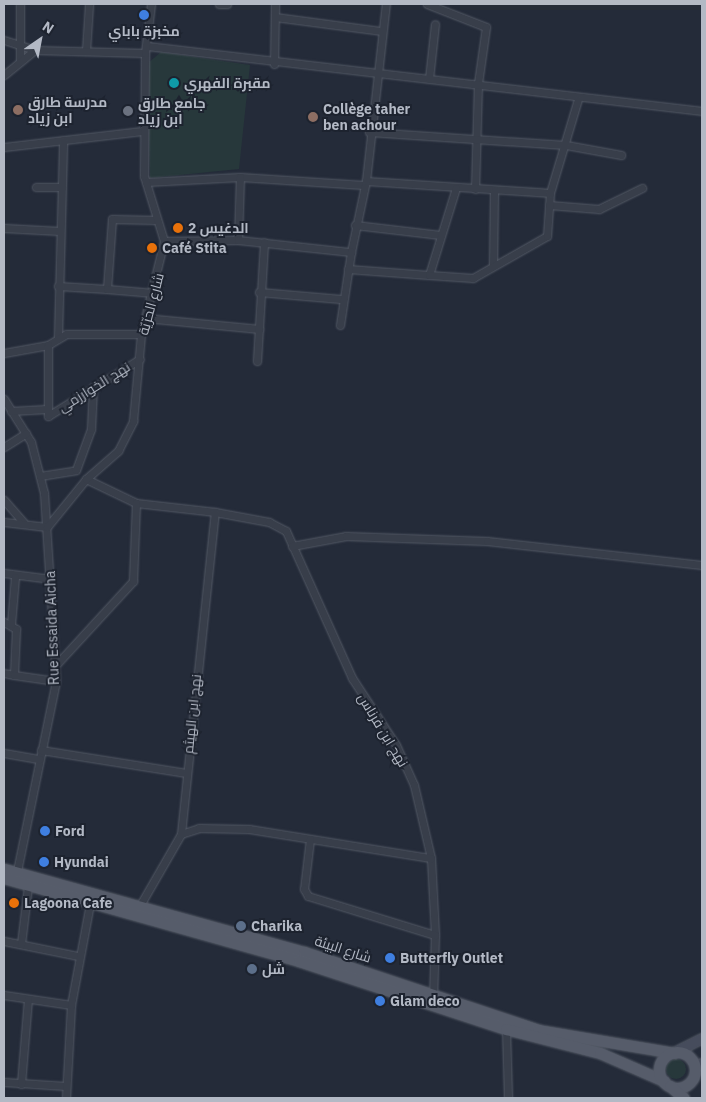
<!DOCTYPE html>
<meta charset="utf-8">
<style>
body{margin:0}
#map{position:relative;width:706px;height:1102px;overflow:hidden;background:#242b39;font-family:"IBM Plex Sans",Cairo,sans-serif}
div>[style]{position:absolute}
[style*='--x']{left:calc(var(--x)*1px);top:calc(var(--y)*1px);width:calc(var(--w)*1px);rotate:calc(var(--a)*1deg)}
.green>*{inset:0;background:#27383b}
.round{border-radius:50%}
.roads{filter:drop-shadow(0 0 1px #535965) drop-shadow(0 0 1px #535965)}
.street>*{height:7px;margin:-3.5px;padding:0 3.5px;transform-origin:3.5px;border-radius:3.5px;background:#383e4a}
.secondary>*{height:10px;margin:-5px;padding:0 5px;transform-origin:5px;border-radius:5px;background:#464c5c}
.primary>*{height:11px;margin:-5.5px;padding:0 5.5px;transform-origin:5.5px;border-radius:5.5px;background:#565c6a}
.primary>.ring{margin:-5.5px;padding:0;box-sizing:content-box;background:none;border:11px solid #565c6a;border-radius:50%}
.dots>*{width:14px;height:14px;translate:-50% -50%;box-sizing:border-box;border:2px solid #1d232f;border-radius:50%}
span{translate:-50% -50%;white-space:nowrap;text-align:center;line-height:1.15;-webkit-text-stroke:4px #1d232f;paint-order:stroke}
.poi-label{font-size:14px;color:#b3b9c5;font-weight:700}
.left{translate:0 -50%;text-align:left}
.street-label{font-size:14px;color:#b3b9c5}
.frame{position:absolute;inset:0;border:5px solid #b3b9c5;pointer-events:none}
.north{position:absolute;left:15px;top:15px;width:50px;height:50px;-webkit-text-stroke:4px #1d232f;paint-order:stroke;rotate:33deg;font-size:14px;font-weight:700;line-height:20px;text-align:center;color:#b3b9c5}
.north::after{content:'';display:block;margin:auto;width:18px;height:22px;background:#b3b9c5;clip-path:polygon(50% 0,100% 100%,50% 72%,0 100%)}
</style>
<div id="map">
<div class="green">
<i style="clip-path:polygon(161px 52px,250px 65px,239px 169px,150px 178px,147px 64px)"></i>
<i class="round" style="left:666px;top:1059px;width:20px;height:20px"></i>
</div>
<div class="roads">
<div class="street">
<i style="--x:219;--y:4;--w:8;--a:0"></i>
<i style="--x:427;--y:4;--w:63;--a:21.3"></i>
<i style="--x:486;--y:27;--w:57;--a:98.1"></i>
<i style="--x:478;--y:83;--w:106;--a:91.6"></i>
<i style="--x:275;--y:17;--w:108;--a:7.5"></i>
<i style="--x:4;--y:40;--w:33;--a:18"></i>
<i style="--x:147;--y:46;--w:559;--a:6.68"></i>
<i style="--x:86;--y:51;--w:47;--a:-86.3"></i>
<i style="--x:20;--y:61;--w:57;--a:-90"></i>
<i style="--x:274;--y:64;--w:60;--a:-89"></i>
<i style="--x:4;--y:75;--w:40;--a:-39"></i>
<i style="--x:35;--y:50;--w:110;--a:1.6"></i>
<i style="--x:429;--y:79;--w:55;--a:-83.8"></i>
<i style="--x:369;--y:132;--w:197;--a:3.8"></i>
<i style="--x:566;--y:145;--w:56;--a:10.3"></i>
<i style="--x:4;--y:147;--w:139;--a:-6.6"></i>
<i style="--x:366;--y:181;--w:184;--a:3.7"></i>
<i style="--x:146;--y:182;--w:94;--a:-3"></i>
<i style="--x:240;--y:177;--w:124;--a:3.7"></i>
<i style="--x:36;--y:187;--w:26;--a:0"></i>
<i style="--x:549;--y:205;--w:50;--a:4.6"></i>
<i style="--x:599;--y:209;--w:48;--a:-26"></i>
<i style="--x:355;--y:225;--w:86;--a:6.7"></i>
<i style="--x:4;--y:228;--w:56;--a:3.1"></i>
<i style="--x:238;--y:240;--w:63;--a:-88.2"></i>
<i style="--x:164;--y:241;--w:74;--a:-0.8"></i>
<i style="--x:238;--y:240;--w:114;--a:6.1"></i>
<i style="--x:351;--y:252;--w:73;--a:-78.1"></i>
<i style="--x:366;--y:181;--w:178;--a:-83.6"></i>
<i style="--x:493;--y:265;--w:75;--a:-89.2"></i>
<i style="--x:348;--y:269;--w:81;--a:4.2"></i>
<i style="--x:429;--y:275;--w:91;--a:-72.8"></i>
<i style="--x:429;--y:275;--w:44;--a:3.9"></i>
<i style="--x:473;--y:278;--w:85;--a:-29.6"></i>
<i style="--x:547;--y:236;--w:43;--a:-86"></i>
<i style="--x:550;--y:193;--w:98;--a:-73.4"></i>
<i style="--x:58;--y:286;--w:49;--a:3.5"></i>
<i style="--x:107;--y:289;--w:70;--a:-85.9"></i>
<i style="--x:112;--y:219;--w:45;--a:1.3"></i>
<i style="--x:107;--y:289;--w:47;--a:4.9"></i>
<i style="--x:259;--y:292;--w:82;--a:4.9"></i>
<i style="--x:145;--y:318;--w:115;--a:5.5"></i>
<i style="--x:340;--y:325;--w:74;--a:-81.4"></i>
<i style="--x:58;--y:337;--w:197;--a:-88.5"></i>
<i style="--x:4;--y:353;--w:45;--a:-10.3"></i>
<i style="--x:48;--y:345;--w:21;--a:-31"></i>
<i style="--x:66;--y:334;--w:75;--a:0"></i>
<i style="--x:257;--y:361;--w:119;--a:-86.6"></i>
<i style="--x:4;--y:399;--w:51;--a:57.9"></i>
<i style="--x:31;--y:442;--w:53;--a:75.7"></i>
<i style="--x:44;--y:493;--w:188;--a:86.3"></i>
<i style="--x:56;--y:681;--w:199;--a:101.6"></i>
<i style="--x:11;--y:411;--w:36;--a:-3"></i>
<i style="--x:48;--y:416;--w:108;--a:-31.8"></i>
<i style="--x:48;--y:416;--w:71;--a:-90"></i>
<i style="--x:4;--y:447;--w:26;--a:-32"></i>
<i style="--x:40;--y:476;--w:36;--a:-9"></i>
<i style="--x:76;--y:470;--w:44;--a:-69.9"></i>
<i style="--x:91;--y:429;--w:42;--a:-87.3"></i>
<i style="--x:86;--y:479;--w:55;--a:25.6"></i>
<i style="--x:136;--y:503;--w:80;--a:6.5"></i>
<i style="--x:215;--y:512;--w:55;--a:10.5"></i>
<i style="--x:269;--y:522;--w:19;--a:28"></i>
<i style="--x:286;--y:531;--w:161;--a:65.8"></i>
<i style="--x:352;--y:678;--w:80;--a:56.7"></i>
<i style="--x:396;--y:745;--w:44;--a:65.8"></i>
<i style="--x:414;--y:785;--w:75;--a:76.9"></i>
<i style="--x:431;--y:858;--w:77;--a:87"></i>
<i style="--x:435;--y:935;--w:62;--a:91.8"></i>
<i style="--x:4;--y:500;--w:30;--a:49"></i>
<i style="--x:4;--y:522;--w:43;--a:6.6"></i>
<i style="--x:47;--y:527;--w:62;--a:-50.9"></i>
<i style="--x:86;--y:479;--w:43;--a:-41.2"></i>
<i style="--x:118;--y:451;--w:34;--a:-63"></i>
<i style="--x:133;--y:421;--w:87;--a:-84.7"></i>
<i style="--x:141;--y:334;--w:96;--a:-76.1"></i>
<i style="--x:164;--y:241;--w:68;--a:-107.1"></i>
<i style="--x:144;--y:176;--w:123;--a:-89.5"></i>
<i style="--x:145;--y:53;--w:49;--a:-83"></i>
<i style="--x:292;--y:546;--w:55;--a:-10.5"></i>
<i style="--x:346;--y:536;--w:141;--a:2"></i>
<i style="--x:487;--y:541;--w:216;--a:6.4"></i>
<i style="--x:4;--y:573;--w:47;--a:7.3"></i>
<i style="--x:4;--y:622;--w:14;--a:30"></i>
<i style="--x:16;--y:629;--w:46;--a:92.5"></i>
<i style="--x:14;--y:675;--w:10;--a:-169"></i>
<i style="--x:11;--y:624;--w:47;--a:-85.1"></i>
<i style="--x:54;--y:667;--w:117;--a:-47.4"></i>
<i style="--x:133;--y:581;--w:78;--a:-87.8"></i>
<i style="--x:14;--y:675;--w:42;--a:8.1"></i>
<i style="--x:41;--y:750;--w:147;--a:9"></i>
<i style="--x:4;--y:753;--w:36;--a:10"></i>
<i style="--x:181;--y:834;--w:19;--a:-18"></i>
<i style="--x:199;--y:828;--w:50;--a:1.1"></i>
<i style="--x:249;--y:829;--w:184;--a:9.1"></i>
<i style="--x:310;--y:839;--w:50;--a:96.8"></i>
<i style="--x:304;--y:889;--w:8;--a:60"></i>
<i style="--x:308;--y:896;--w:133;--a:17.1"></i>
<i style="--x:139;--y:907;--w:84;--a:-60.1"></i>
<i style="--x:181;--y:834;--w:324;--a:-84"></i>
<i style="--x:4;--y:941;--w:76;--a:11.5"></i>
<i style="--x:21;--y:944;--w:58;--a:-83.1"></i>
<i style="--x:4;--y:995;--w:68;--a:8.5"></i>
<i style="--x:506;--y:1029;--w:69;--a:88.3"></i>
<i style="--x:4;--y:1082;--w:62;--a:3.7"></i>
<i style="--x:21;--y:1084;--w:85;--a:-85.3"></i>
<i style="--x:66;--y:1098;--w:93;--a:-86.9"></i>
<i style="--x:71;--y:1005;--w:104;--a:-79.4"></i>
</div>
<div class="secondary">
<i style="--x:676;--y:1052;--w:29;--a:-27"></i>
<i style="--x:695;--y:1072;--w:11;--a:-49"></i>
</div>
<div class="primary">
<i style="--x:4;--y:869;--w:311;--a:15.5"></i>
<i style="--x:304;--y:952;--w:247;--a:18.4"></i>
<i style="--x:538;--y:1030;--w:138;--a:9.6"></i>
<i style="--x:4;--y:878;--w:306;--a:15.7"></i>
<i style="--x:299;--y:961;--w:218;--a:18.2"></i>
<i style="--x:506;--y:1029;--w:97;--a:14.3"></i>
<i style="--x:600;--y:1053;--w:70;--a:23.6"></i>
<i class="ring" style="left:659px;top:1052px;width:25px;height:25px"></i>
<i style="--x:670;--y:1086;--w:18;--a:41"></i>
</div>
</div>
<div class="dots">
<i style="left:144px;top:15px;background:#3f7fe0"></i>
<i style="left:174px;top:83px;background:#0f9aa8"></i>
<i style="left:18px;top:110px;background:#8d6e63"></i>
<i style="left:128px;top:111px;background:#6b7280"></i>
<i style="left:313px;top:117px;background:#8d6e63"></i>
<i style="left:178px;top:228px;background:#e8710a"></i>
<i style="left:152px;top:248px;background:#e8710a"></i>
<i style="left:45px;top:831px;background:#3f7fe0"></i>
<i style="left:44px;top:862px;background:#3f7fe0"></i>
<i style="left:14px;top:903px;background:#e8710a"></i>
<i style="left:241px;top:926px;background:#5c6f8a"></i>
<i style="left:390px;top:958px;background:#3f7fe0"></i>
<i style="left:252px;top:969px;background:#5c6f8a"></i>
<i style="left:380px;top:1001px;background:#3f7fe0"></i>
</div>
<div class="poi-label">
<span style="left:144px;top:31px">مخبزة باباي</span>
<span class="left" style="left:184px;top:83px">مقبرة الفهري</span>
<span class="left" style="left:28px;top:110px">مدرسة طارق<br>ابن زياد</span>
<span class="left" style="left:138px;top:111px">جامع طارق<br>ابن زياد</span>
<span class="left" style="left:323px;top:117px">Collège taher<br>ben achour</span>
<span class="left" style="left:188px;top:228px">الدغيس 2</span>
<span class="left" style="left:162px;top:248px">Café Stita</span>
<span class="left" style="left:55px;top:831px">Ford</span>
<span class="left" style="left:54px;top:862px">Hyundai</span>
<span class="left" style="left:24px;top:903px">Lagoona Cafe</span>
<span class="left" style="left:251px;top:926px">Charika</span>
<span class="left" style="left:400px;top:958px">Butterfly Outlet</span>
<span class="left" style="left:262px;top:969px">شل</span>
<span class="left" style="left:390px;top:1001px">Glam deco</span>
</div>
<div class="street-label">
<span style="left:151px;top:304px;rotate:-75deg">شارع الحرّيّة</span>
<span style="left:94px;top:387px;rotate:-32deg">نهج الخوارزمي</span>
<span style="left:52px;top:628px;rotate:-92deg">Rue Essaida Aicha</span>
<span style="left:192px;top:714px;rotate:-84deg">نهج ابن الهيثم</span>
<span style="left:383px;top:730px;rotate:59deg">نهج ابن فرناس</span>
<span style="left:343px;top:949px;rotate:18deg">شارع البيئة</span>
</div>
<div class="frame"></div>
<div class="north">N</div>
</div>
